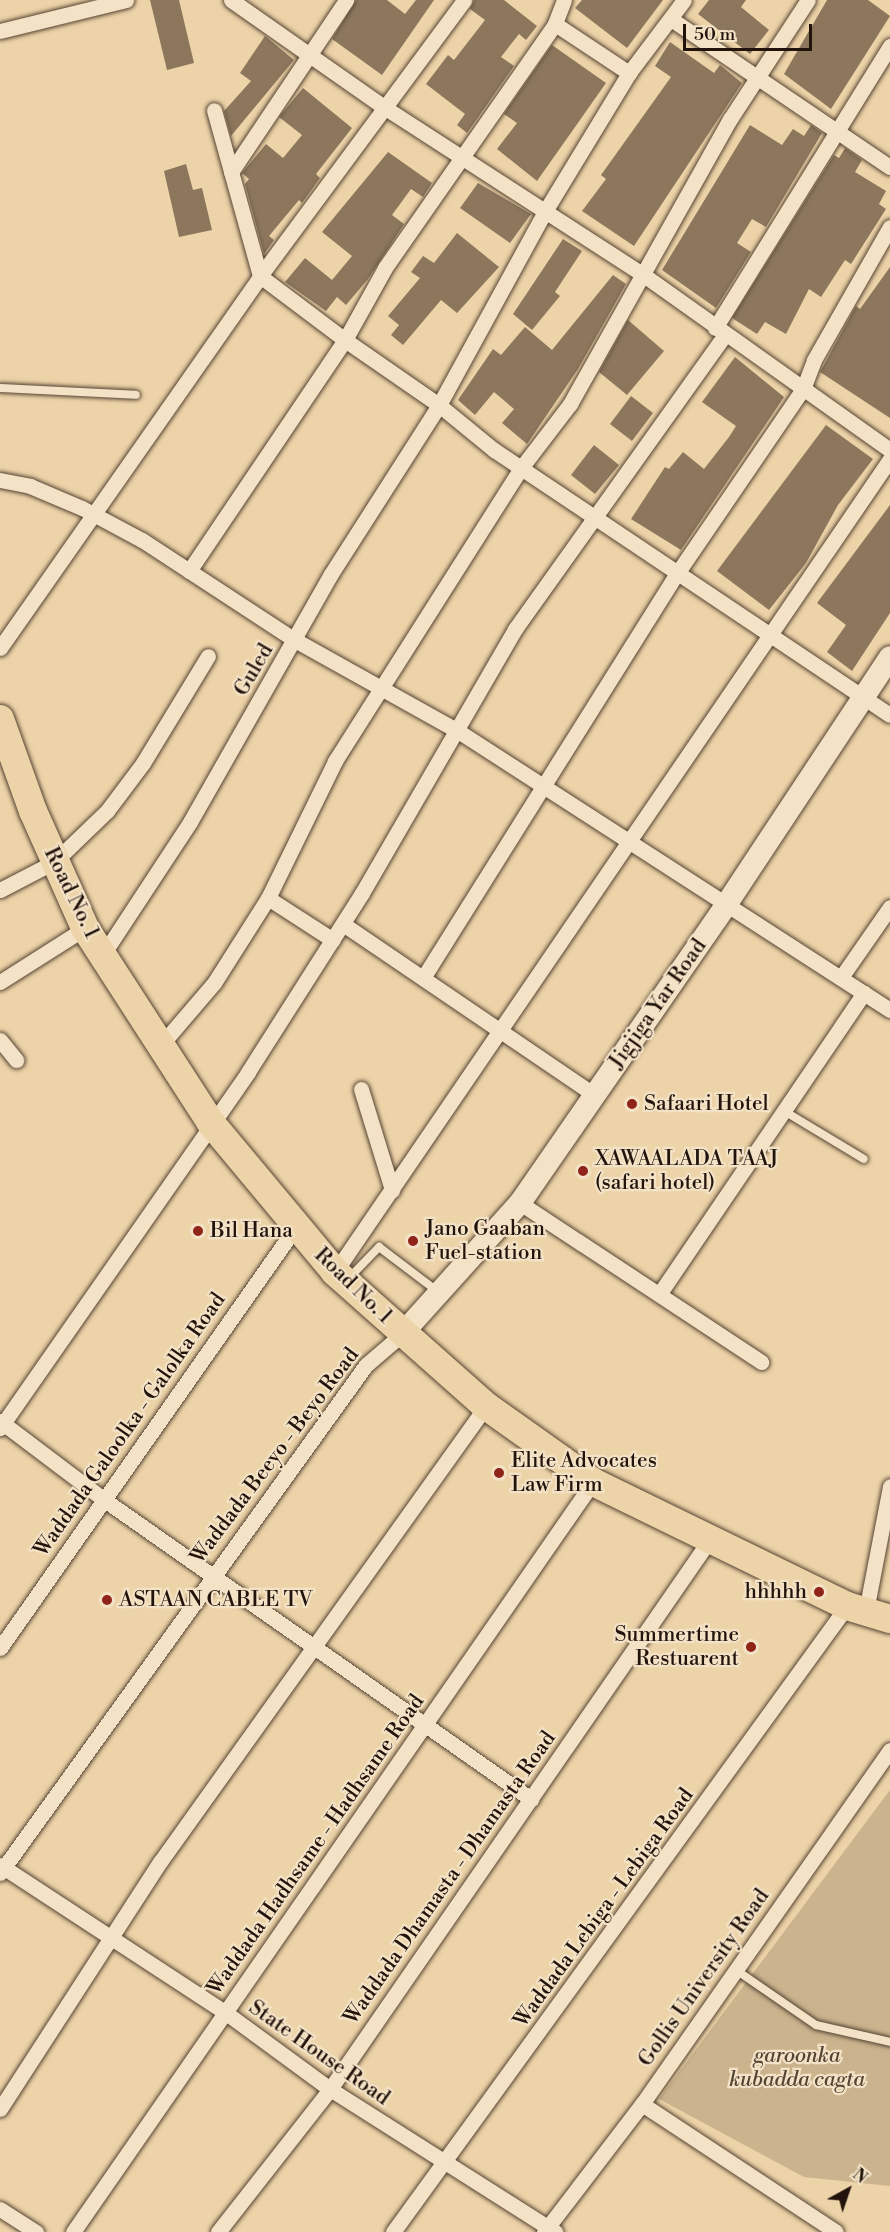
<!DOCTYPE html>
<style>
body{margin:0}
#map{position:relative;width:890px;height:2232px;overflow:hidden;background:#edd3a8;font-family:"Libre Bodoni",serif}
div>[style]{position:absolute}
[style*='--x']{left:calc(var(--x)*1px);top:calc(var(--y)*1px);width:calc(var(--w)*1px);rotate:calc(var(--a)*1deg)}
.green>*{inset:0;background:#cab38d}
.building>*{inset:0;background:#8c775d}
.roads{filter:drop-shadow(0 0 2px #543) drop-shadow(0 0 2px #543)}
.lane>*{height:8px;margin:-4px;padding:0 4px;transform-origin:4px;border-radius:4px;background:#f3e2c6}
.street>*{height:15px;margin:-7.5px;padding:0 7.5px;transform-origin:7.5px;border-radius:7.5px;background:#f3e2c6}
.secondary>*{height:22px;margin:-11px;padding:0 11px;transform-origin:11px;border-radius:11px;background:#f3e2c6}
.highway>*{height:28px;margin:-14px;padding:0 14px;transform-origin:14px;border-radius:14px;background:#edd3a8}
.dots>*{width:16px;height:16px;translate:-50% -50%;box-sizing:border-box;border:3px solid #f3e2c6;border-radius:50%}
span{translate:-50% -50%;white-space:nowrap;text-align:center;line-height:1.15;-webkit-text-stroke:4.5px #f3e2c6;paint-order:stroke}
.street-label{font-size:21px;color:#22140c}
.poi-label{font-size:21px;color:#22140c}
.left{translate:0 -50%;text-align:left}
.right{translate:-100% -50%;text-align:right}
.park-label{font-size:21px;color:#544433;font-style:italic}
.north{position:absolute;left:818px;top:2160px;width:60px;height:60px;-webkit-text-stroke:4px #f3e2c6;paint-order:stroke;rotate:40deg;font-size:16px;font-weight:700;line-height:24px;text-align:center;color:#22140c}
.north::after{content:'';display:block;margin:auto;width:21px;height:27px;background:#22140c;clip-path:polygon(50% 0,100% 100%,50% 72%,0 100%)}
.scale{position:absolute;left:683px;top:24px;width:129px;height:27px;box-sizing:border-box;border:3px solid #22140c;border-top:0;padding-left:8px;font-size:18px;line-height:21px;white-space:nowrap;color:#22140c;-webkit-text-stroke:4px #f3e2c6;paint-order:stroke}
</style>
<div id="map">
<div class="green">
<i style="clip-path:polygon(890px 1790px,890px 2186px,804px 2177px,659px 2099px)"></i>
</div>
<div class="building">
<i style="clip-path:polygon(150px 0,179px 0,194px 63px,167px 70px)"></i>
<i style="clip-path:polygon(356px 0,387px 0,405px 14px,416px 0,434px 0,382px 75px,332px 39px)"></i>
<i style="clip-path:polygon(474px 0,504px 0,537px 26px,526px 40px,519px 34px,501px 57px,514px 66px,467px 133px,457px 125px,465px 114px,426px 84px,448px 55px,454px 60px,485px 20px,470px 9px)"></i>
<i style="clip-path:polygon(582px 0,663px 0,627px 48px,575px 8px)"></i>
<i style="clip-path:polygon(709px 0,746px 0,741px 7px,769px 30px,750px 54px,698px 14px)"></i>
<i style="clip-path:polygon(827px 0,868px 0,890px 16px,831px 109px,784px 74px)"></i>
<i style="clip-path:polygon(265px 36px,294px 60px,231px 136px,224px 111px,251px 81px,240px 73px)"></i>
<i style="clip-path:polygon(670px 42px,714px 73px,720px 65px,742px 83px,634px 246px,582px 211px,606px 179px,601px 175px,671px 77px,655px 66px)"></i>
<i style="clip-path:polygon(552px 45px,606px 83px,537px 181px,497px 149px,517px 123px,504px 114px)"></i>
<i style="clip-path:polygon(303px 88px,352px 128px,316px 174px,320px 178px,302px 203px,299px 200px,269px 236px,274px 240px,264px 254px,245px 184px,249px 179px,242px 173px,266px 144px,283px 158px,302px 135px,279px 117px)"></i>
<i style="clip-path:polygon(750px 125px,782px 145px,793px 129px,804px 136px,811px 125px,822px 133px,766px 227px,752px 219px,737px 243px,751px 252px,716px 308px,662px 270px)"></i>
<i style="clip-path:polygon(845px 148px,862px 160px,855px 172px,886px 191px,879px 204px,886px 209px,851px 264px,845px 260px,821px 297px,809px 289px,786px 334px,765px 322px,757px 334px,732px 318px,834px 155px,839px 158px)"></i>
<i style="clip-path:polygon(388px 152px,432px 183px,423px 197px,411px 189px,392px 215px,404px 224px,368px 279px,346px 305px,337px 297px,326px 311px,285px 282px,305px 258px,332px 280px,352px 256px,322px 232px)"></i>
<i style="clip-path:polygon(186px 164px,193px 190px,202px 188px,212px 230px,179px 237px,164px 171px)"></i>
<i style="clip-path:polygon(478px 183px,531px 214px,510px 243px,460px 208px)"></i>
<i style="clip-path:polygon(457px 233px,499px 267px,457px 313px,441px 300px,403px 345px,391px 335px,399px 325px,388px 316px,420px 278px,411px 272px,423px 256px,434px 263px)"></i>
<i style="clip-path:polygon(563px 239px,582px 251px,555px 292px,560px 296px,532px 330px,513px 314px)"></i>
<i style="clip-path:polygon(890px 267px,890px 418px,820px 372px,856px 306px,860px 309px)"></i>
<i style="clip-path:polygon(613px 275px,626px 284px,578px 369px,527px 444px,502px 423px,514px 409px,494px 392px,475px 415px,458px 400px,493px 349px,501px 355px,525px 327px,552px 350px)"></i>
<i style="clip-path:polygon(628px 320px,664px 351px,627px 395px,599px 372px)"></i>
<i style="clip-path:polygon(735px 357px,784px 397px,681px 550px,631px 519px,665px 467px,669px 469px,683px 452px,704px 469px,729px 437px,736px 426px,702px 402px)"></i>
<i style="clip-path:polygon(631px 396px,653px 413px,632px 441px,610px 424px)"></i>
<i style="clip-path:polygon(826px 425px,873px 459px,838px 505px,806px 563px,769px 610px,717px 571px)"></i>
<i style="clip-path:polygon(594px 445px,619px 465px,595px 494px,571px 475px)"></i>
<i style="clip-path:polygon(890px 505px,890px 613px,852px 671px,827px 652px,846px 625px,817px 603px)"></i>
</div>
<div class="roads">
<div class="lane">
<i style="--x:0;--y:388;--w:136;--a:2.9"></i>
<i style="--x:784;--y:1111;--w:93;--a:31"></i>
<i style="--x:348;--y:1279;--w:45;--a:-45.9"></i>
<i style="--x:379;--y:1247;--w:73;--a:37.2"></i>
<i style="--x:736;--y:1970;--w:97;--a:34.5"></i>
<i style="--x:816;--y:2025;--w:76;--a:12.9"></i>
</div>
<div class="street">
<i style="--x:231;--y:0;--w:187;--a:35"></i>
<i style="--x:384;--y:107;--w:311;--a:32.9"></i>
<i style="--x:645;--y:276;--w:301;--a:35.4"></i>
<i style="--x:564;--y:0;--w:26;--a:111"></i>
<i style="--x:555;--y:24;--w:297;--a:124.9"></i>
<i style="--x:385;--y:268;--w:82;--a:119.1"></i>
<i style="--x:345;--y:340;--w:114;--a:34.7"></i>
<i style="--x:439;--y:405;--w:71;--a:39.3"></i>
<i style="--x:494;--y:450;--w:476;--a:33.8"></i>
<i style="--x:671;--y:19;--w:264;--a:34.1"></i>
<i style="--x:555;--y:24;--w:89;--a:33.5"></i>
<i style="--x:0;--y:31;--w:130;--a:-13.8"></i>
<i style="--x:231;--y:172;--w:207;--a:-56.2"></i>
<i style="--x:715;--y:328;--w:332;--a:-58.2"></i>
<i style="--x:0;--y:480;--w:31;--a:11"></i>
<i style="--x:30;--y:486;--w:56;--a:22.9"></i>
<i style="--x:82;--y:508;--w:68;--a:28.1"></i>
<i style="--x:142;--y:540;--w:183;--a:33.2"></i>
<i style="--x:295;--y:640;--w:187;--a:29.2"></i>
<i style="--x:458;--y:731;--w:514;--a:32.86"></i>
<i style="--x:189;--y:571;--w:279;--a:-56"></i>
<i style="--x:345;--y:340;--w:106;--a:-143"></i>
<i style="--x:260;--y:276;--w:172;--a:-105.5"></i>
<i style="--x:0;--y:648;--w:454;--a:-55"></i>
<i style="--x:260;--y:276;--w:343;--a:-53.5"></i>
<i style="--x:0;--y:890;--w:61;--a:-27.4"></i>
<i style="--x:54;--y:862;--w:74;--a:-43.9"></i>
<i style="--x:107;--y:811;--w:60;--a:-53.1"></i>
<i style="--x:143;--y:763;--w:125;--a:-58.7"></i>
<i style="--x:268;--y:898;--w:77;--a:32.9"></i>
<i style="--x:343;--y:924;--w:305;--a:34.2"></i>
<i style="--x:102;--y:956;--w:160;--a:-56.7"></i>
<i style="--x:190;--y:822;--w:285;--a:-60.4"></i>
<i style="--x:331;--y:574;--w:201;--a:-57.4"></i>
<i style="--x:439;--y:405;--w:219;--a:-61.3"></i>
<i style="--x:544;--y:213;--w:164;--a:-58.7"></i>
<i style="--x:629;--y:73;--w:91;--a:-53"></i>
<i style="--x:842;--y:976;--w:84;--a:-55.2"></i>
<i style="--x:423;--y:978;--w:479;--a:-57.9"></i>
<i style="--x:678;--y:572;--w:222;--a:-55.7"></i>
<i style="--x:803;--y:389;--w:31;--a:-69"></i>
<i style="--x:814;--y:360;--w:153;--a:-60.3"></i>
<i style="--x:0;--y:982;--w:101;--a:-32.4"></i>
<i style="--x:0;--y:1040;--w:26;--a:51"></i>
<i style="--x:160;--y:1046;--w:83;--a:-49.4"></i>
<i style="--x:214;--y:983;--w:101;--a:-57.6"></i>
<i style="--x:268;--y:898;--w:153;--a:-63.9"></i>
<i style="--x:335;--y:761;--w:347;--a:-57.6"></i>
<i style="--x:521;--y:468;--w:81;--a:-52.6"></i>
<i style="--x:570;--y:404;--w:327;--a:-60.7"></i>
<i style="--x:730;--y:119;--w:142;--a:-56.8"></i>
<i style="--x:361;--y:1089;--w:106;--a:72.9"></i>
<i style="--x:520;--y:1203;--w:289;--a:33.4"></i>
<i style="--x:335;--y:1272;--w:984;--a:-55.68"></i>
<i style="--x:660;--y:1293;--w:363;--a:-55.8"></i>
<i style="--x:0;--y:1421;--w:129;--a:37.1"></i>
<i style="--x:103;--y:1499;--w:523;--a:35.03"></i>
<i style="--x:0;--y:1428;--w:434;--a:-55.1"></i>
<i style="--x:248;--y:1072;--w:212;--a:-57.5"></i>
<i style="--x:362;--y:893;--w:305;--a:-59.9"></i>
<i style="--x:515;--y:629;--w:360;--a:-54.5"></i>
<i style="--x:866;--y:1611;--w:127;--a:-79.1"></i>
<i style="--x:0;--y:1648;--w:513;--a:-54.92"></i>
<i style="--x:0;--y:1865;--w:270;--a:33.2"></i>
<i style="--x:226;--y:2013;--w:129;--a:36.2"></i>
<i style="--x:330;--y:2089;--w:267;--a:32.4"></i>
<i style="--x:0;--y:1873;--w:626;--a:-54.23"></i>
<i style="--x:366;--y:1365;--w:48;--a:-40.7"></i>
<i style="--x:642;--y:2104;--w:232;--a:33.4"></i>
<i style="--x:0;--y:2109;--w:294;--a:-57.1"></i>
<i style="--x:160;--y:1862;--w:561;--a:-54.44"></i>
<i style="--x:0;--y:2209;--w:43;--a:32.6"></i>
<i style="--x:73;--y:2232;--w:913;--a:-55.27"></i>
<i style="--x:218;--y:2232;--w:182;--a:-51.9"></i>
<i style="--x:330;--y:2089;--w:665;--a:-55.35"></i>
<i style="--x:393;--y:2232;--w:773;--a:-54.05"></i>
<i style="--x:544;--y:2232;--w:161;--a:-52.6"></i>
<i style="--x:642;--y:2104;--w:432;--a:-55"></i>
</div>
<div class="secondary">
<i style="--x:402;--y:1334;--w:176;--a:-48"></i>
<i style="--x:520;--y:1203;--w:362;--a:-55.3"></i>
<i style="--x:726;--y:905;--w:297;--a:-56.5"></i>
</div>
<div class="highway">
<i style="--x:0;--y:719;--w:98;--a:70.3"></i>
<i style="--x:33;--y:811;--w:128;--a:66"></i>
<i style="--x:85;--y:928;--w:232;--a:57.1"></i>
<i style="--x:211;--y:1123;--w:194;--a:50.2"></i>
<i style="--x:335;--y:1272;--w:202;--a:41.6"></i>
<i style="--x:486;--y:1406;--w:131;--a:35.4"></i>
<i style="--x:593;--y:1482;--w:283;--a:26"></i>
<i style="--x:847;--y:1606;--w:45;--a:16.8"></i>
</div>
</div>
<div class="dots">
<i style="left:632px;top:1104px;background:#8f2418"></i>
<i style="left:583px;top:1171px;background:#8f2418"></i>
<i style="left:198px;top:1231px;background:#8f2418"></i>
<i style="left:413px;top:1241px;background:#8f2418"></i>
<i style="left:499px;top:1473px;background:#8f2418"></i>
<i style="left:819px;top:1592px;background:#8f2418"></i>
<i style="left:107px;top:1600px;background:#8f2418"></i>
<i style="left:751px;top:1647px;background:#8f2418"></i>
</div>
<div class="street-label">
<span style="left:254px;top:670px;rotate:-60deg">Guled</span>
<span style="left:71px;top:893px;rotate:64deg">Road No. 1</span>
<span style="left:658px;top:1004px;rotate:-55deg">Jigjiga Yar Road</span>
<span style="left:353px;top:1286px;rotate:44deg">Road No. 1</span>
<span style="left:130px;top:1425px;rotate:-55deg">Waddada Galoolka - Galolka Road</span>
<span style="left:275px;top:1456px;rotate:-53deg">Waddada Beeyo - Beyo Road</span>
<span style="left:316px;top:1845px;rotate:-55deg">Waddada Hadhsame - Hadhsame Road</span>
<span style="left:450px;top:1878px;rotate:-55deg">Waddada Dhamasta - Dhamasta Road</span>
<span style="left:604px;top:1908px;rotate:-54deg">Waddada Lebiga - Lebiga Road</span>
<span style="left:704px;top:1978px;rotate:-55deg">Gollis University Road</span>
<span style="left:319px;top:2053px;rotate:35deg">State House Road</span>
</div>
<div class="poi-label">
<span class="left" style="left:644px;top:1104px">Safaari Hotel</span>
<span class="left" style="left:595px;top:1171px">XAWAALADA TAAJ<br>(safari hotel)</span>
<span class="left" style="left:425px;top:1241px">Jano Gaaban<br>Fuel-station</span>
<span class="left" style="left:210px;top:1231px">Bil Hana</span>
<span class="left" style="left:511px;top:1473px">Elite Advocates<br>Law Firm</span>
<span class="right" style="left:807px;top:1592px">hhhhh</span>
<span class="left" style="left:119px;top:1600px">ASTAAN CABLE TV</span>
<span class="right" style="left:739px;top:1647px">Summertime<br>Restuarent</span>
</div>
<div class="park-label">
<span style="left:797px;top:2068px">garoonka<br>kubadda cagta</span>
</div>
<div class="north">N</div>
<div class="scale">50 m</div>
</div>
